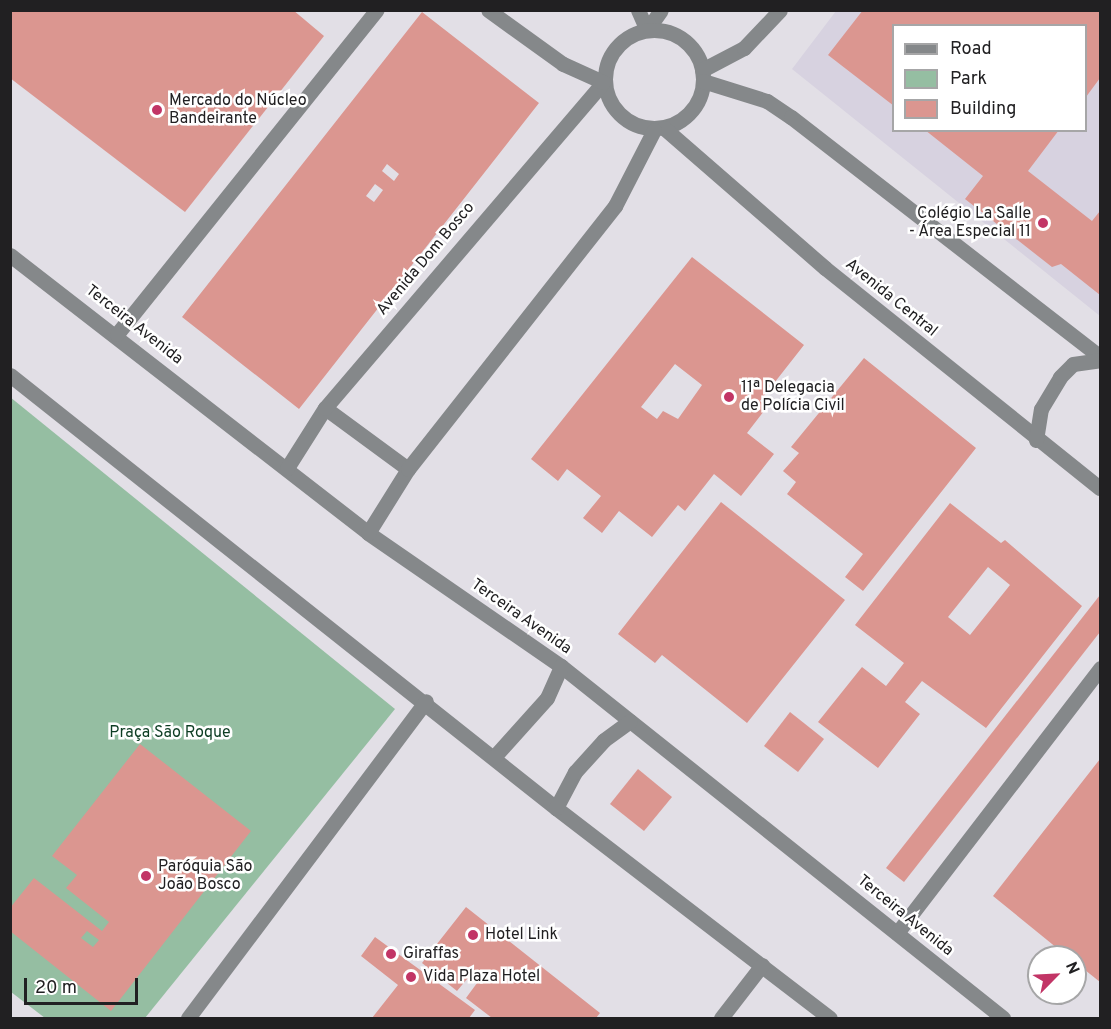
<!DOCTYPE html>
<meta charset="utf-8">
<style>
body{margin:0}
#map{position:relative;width:1111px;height:1029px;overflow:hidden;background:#e2dfe6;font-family:Overpass,sans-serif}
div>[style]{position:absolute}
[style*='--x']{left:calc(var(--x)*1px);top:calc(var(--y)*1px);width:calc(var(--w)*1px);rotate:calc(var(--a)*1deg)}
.built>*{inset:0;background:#d7d2e0}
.green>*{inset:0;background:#95bea2}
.building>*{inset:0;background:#db9690}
.minor>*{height:15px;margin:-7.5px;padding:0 7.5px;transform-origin:7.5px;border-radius:7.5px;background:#85888a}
.minor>.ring{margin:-7.5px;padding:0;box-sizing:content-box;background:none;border:15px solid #85888a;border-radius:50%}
.dots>*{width:16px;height:16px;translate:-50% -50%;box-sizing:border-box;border:3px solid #fff;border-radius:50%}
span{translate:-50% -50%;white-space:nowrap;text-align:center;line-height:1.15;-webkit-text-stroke:5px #fff;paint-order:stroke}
.poi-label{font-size:16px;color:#212022}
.left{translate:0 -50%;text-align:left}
.right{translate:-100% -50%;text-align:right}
.street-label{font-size:16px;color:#212022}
.park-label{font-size:16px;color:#0d3d23}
.frame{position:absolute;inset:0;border:12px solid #212022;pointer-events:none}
.legend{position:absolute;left:892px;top:24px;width:195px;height:108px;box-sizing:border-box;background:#fff;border:2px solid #a6a6a7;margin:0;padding:8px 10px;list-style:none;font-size:18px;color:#212022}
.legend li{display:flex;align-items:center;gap:12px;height:30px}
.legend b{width:30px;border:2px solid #a6a6a7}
.north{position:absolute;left:1027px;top:945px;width:60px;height:60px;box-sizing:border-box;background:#fff;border:2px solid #a6a6a7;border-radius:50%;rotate:66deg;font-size:16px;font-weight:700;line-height:24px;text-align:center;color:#212022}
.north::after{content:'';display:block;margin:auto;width:21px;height:27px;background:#c23566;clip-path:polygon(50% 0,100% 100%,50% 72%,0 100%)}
.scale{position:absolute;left:24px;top:978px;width:114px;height:27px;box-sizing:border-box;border:3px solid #212022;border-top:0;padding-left:8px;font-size:18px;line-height:21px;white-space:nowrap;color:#212022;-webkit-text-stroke:4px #fff;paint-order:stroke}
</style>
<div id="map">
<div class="built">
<i style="clip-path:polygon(evenodd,836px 11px,1100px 11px,1100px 316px,792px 69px,836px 11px,894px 26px,1086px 26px,1086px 130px,894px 130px,894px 26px)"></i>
</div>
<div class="green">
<i style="clip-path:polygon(10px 397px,395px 709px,145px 1018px,45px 1018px,11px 992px)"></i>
</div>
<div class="building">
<i style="clip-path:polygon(10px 10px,293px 10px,324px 36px,185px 212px,10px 78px)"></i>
<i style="clip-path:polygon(863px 10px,1100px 10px,1100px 78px,1086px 97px,1086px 26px,894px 26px,894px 106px,828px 55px)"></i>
<i style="clip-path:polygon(evenodd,422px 12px,539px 103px,299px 409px,182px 317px,422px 12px,387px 164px,399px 174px,394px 181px,382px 171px,387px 164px,422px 12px,375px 184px,383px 190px,374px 202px,366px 196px,375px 184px)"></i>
<i style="clip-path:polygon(925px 130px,1059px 130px,1028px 171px,1092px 221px,1100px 211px,1100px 295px,1061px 264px,1052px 267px,965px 199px,983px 176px)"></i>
<i style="clip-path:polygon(evenodd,692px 257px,804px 345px,760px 401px,767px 407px,747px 433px,774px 454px,741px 496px,714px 474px,685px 511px,678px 505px,652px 537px,619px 511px,602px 533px,583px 518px,601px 496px,567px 469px,558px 481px,531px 459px,692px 257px,675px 364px,702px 385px,678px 419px,663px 411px,657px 419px,641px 407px,675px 364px)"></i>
<i style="clip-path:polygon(864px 358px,976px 448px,863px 591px,845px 577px,863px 554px,787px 494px,796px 482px,783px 471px,799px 453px,791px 447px)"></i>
<i style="clip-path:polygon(721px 502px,845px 600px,747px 723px,662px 655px,655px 663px,618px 634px)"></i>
<i style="clip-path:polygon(evenodd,950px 503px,1001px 543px,1005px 540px,1082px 606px,986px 728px,922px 681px,905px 702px,920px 714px,878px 768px,818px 722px,862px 667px,886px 686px,904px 663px,855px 625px,950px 503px,988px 567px,1010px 585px,970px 635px,948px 617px,988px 567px)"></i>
<i style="clip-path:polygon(1100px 595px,1100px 632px,904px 882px,886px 868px)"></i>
<i style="clip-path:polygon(790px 712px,824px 739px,798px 772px,764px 746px)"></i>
<i style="clip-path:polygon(evenodd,140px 744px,251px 831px,111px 1011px,10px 931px,10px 908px,34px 878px,102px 931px,109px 922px,66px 888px,77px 875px,52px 856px,140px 744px,87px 931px,99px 940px,93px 947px,81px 938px,87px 931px)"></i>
<i style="clip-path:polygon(1100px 759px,1100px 982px,1075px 962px,1075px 957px,1068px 957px,993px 896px)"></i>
<i style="clip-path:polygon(638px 769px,672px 797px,644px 831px,610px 804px)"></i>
<i style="clip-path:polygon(466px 907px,600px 1013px,596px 1018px,492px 1018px,466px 998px,480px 979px,472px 973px,457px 991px,422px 963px)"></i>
<i style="clip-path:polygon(375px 937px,475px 1010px,469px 1018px,372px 1018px,398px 985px,361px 956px)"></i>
</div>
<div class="minor">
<i style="--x:638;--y:10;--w:22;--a:66"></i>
<i style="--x:647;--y:30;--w:24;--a:-55"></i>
<i class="ring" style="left:605px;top:30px;width:83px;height:83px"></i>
<i style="--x:702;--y:70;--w:47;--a:-27.6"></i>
<i style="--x:744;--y:48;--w:52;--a:-46.5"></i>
<i style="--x:703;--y:81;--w:67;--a:17.4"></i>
<i style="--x:767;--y:101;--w:29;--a:34"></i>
<i style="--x:791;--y:117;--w:391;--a:37.8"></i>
<i style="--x:664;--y:128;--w:213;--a:41"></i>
<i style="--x:825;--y:268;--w:352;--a:38.7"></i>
<i style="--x:10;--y:255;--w:453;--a:37.8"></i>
<i style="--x:368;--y:533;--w:234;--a:34.6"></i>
<i style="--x:561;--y:666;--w:565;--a:38.53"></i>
<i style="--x:117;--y:334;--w:415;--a:-51.3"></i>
<i style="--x:10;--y:375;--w:697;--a:38.42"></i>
<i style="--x:556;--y:808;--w:345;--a:37.5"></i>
<i style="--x:325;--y:408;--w:103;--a:36.3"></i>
<i style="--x:1036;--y:440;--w:31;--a:-81"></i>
<i style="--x:1041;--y:409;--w:37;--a:-59"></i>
<i style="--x:1060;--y:377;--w:18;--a:-45"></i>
<i style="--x:1073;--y:364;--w:27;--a:-8"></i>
<i style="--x:287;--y:468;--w:71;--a:-57.7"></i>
<i style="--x:325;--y:408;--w:428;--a:-49.5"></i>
<i style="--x:603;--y:82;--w:44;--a:-155.8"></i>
<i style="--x:563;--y:64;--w:92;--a:-144.2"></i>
<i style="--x:368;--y:533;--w:75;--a:-58"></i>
<i style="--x:408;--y:469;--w:335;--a:-51.8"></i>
<i style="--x:615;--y:206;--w:85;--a:-62.8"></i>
<i style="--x:494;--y:757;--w:79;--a:-48.1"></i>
<i style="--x:547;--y:698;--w:35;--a:-66"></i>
<i style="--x:556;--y:808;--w:41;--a:-62.2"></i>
<i style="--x:575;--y:772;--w:43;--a:-47.8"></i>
<i style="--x:604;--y:740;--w:32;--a:-36"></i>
<i style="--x:897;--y:933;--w:334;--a:-52.5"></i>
<i style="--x:188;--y:1018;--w:396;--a:-53.1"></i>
<i style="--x:721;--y:1018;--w:67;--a:-52.3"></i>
</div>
<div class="dots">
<i style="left:157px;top:110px;background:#c23566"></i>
<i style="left:1043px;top:223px;background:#c23566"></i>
<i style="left:729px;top:397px;background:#c23566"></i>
<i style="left:146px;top:876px;background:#c23566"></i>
<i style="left:473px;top:935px;background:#c23566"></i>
<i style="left:391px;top:954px;background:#c23566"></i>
<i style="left:411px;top:977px;background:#c23566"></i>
</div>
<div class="poi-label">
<span class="left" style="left:169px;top:110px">Mercado do Núcleo<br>Bandeirante</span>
<span class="right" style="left:1031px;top:223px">Colégio La Salle<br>- Área Especial 11</span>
<span class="left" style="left:741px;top:397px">11ª Delegacia<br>de Polícia Civil</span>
<span class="left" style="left:158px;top:876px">Paróquia São<br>João Bosco</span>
<span class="left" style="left:485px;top:935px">Hotel Link</span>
<span class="left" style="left:403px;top:954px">Giraffas</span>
<span class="left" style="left:423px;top:977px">Vida Plaza Hotel</span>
</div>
<div class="street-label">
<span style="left:426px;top:259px;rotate:-50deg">Avenida Dom Bosco</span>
<span style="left:891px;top:298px;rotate:39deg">Avenida Central</span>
<span style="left:134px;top:325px;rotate:38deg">Terceira Avenida</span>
<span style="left:521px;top:617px;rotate:35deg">Terceira Avenida</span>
<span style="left:905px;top:916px;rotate:39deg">Terceira Avenida</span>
</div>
<div class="park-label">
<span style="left:170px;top:733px">Praça São Roque</span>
</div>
<div class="frame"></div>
<ul class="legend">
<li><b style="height:8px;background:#85888a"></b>Road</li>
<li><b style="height:16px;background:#95bea2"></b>Park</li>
<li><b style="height:16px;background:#db9690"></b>Building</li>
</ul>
<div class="north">N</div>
<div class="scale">20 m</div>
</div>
